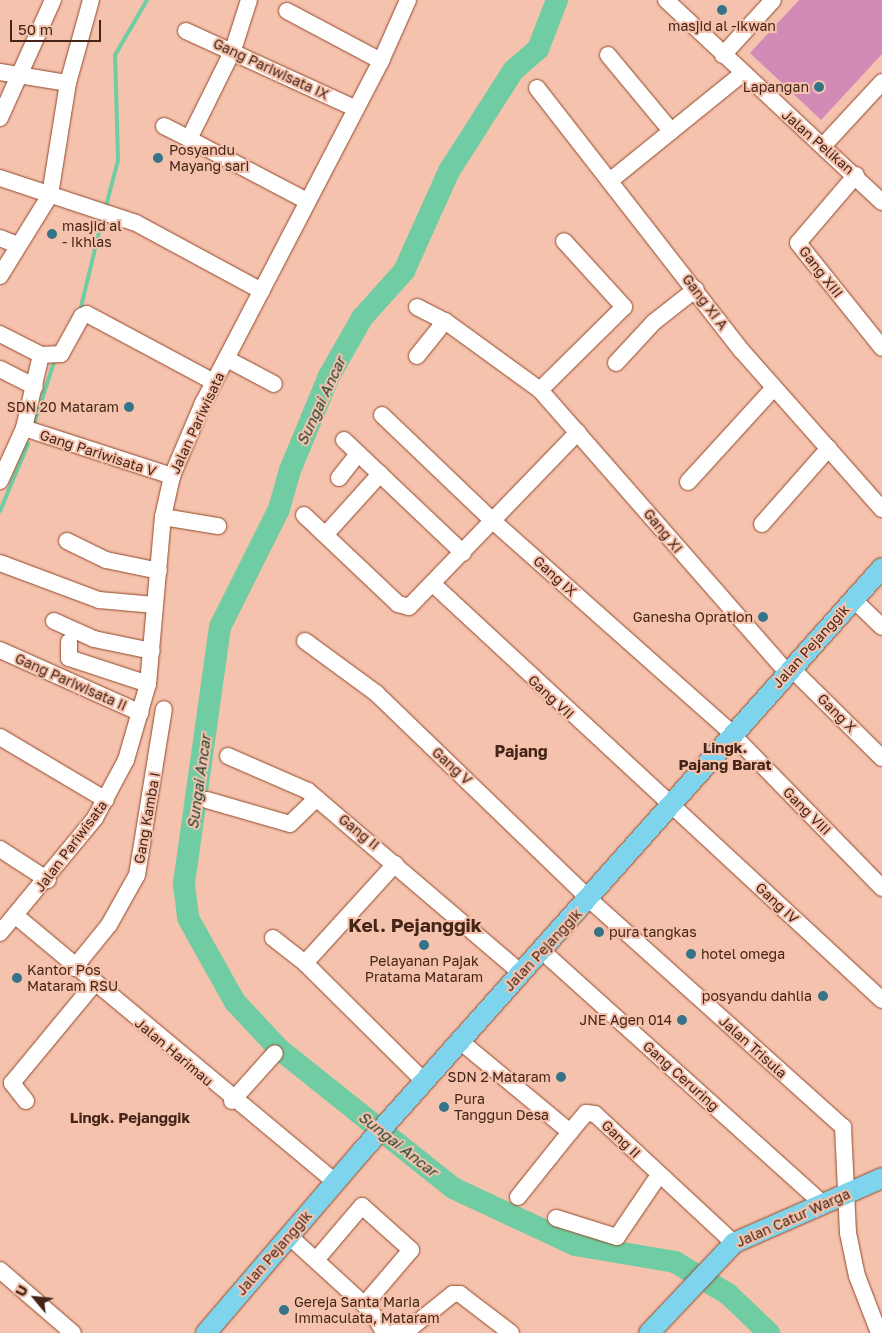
<!DOCTYPE html>
<style>
body{margin:0}
#map{position:relative;width:882px;height:1333px;overflow:hidden;background:#f5c2ad;font-family:"Golos Text",sans-serif}
div>[style]{position:absolute}
[style*='--x']{left:calc(var(--x)*1px);top:calc(var(--y)*1px);width:calc(var(--w)*1px);rotate:calc(var(--a)*1deg)}
.green>*{inset:0;background:#d18bb6}
.stream>*{height:4px;margin:-2px;padding:0 2px;transform-origin:2px;border-radius:2px;background:#70cca2}
.river>*{height:22px;margin:-11px;padding:0 11px;transform-origin:11px;border-radius:11px;background:#70cca2}
.roads{filter:drop-shadow(0 0 1px #924829) drop-shadow(0 0 1px #924829)}
.minor>*{height:16px;margin:-8px;padding:0 8px;transform-origin:8px;border-radius:8px;background:#fff}
.major>*{height:20px;margin:-10px;padding:0 10px;transform-origin:10px;border-radius:10px;background:#7dd4ec}
.dots>*{width:14px;height:14px;translate:-50% -50%;box-sizing:border-box;border:2px solid #f5c2ad;border-radius:50%}
span{translate:-50% -50%;white-space:nowrap;text-align:center;line-height:1.15;-webkit-text-stroke:4px #f5c2ad;paint-order:stroke}
.poi-label{font-size:14px;color:#452517}
.right{translate:-100% -50%;text-align:right}
.left{translate:0 -50%;text-align:left}
.street-label{font-size:14px;color:#452517}
.water-label{font-size:15px;color:#153d2c;font-style:italic}
.neighbourhood-label{font-size:15px;color:#452517;font-weight:700}
.quarter-label{font-size:16px;color:#452517;font-weight:700}
.district-label{font-size:19px;color:#452517;font-weight:700}
.north{position:absolute;left:10px;top:1273px;width:50px;height:50px;-webkit-text-stroke:4px #f5c2ad;paint-order:stroke;rotate:298deg;font-size:14px;font-weight:700;line-height:20px;text-align:center;color:#452517}
.north::after{content:'';display:block;margin:auto;width:18px;height:22px;background:#452517;clip-path:polygon(50% 0,100% 100%,50% 72%,0 100%)}
.scale{position:absolute;left:10px;top:20px;width:91px;height:22px;box-sizing:border-box;border:2px solid #452517;border-top:0;padding-left:6px;font-size:15px;line-height:18px;white-space:nowrap;color:#452517;-webkit-text-stroke:4px #f5c2ad;paint-order:stroke}
</style>
<div id="map">
<div class="green">
<i style="clip-path:polygon(799px 0,882px 0,882px 54px,821px 120px,750px 53px)"></i>
</div>
<div class="stream">
<i style="--x:105;--y:210;--w:52;--a:-75.4"></i>
<i style="--x:118;--y:160;--w:105;--a:-91.6"></i>
<i style="--x:115;--y:55;--w:64;--a:-59.8"></i>
<i style="--x:80;--y:311;--w:98;--a:-76.4"></i>
<i style="--x:34;--y:424;--w:68;--a:-72.1"></i>
<i style="--x:0;--y:511;--w:73;--a:-67.3"></i>
</div>
<div class="river">
<i style="--x:557;--y:0;--w:53;--a:111.2"></i>
<i style="--x:538;--y:49;--w:33;--a:139"></i>
<i style="--x:513;--y:71;--w:119;--a:122.6"></i>
<i style="--x:449;--y:171;--w:110;--a:114.2"></i>
<i style="--x:404;--y:271;--w:63;--a:131.8"></i>
<i style="--x:362;--y:318;--w:67;--a:119.6"></i>
<i style="--x:329;--y:376;--w:102;--a:112.5"></i>
<i style="--x:290;--y:470;--w:41;--a:105.8"></i>
<i style="--x:279;--y:509;--w:132;--a:116.6"></i>
<i style="--x:220;--y:627;--w:260;--a:98"></i>
<i style="--x:184;--y:884;--w:34;--a:83"></i>
<i style="--x:188;--y:918;--w:96;--a:60.8"></i>
<i style="--x:235;--y:1002;--w:64;--a:46.9"></i>
<i style="--x:279;--y:1049;--w:223;--a:38.6"></i>
<i style="--x:453;--y:1188;--w:135;--a:25"></i>
<i style="--x:575;--y:1245;--w:101;--a:9.6"></i>
<i style="--x:675;--y:1262;--w:62;--a:31.1"></i>
<i style="--x:728;--y:1294;--w:57;--a:43.6"></i>
</div>
<div class="roads">
<div class="minor">
<i style="--x:249;--y:0;--w:52;--a:107.7"></i>
<i style="--x:233;--y:50;--w:99;--a:116.3"></i>
<i style="--x:189;--y:139;--w:133;--a:27.7"></i>
<i style="--x:666;--y:0;--w:296;--a:43.1"></i>
<i style="--x:287;--y:11;--w:106;--a:28"></i>
<i style="--x:186;--y:31;--w:187;--a:24.6"></i>
<i style="--x:608;--y:55;--w:99;--a:50.3"></i>
<i style="--x:723;--y:55;--w:74;--a:-47.7"></i>
<i style="--x:0;--y:72;--w:69;--a:9.2"></i>
<i style="--x:537;--y:88;--w:333;--a:52.1"></i>
<i style="--x:742;--y:351;--w:211;--a:48.5"></i>
<i style="--x:0;--y:118;--w:129;--a:-65.8"></i>
<i style="--x:164;--y:126;--w:28;--a:27"></i>
<i style="--x:823;--y:146;--w:87;--a:-47.3"></i>
<i style="--x:856;--y:175;--w:89;--a:130.5"></i>
<i style="--x:798;--y:243;--w:134;--a:51.3"></i>
<i style="--x:0;--y:178;--w:143;--a:18.3"></i>
<i style="--x:136;--y:223;--w:143;--a:28.4"></i>
<i style="--x:611;--y:180;--w:169;--a:-39"></i>
<i style="--x:0;--y:238;--w:18;--a:22"></i>
<i style="--x:0;--y:276;--w:95;--a:-58.3"></i>
<i style="--x:50;--y:195;--w:113;--a:-80.9"></i>
<i style="--x:68;--y:83;--w:86;--a:-74.5"></i>
<i style="--x:417;--y:307;--w:31;--a:27"></i>
<i style="--x:445;--y:321;--w:117;--a:36"></i>
<i style="--x:540;--y:390;--w:375;--a:48.8"></i>
<i style="--x:0;--y:334;--w:46;--a:27.1"></i>
<i style="--x:41;--y:355;--w:20;--a:-3"></i>
<i style="--x:61;--y:354;--w:43;--a:-61.1"></i>
<i style="--x:82;--y:316;--w:5;--a:-22"></i>
<i style="--x:87;--y:314;--w:144;--a:28.2"></i>
<i style="--x:417;--y:356;--w:45;--a:-51.3"></i>
<i style="--x:227;--y:359;--w:53;--a:28"></i>
<i style="--x:616;--y:363;--w:56;--a:-47.2"></i>
<i style="--x:654;--y:322;--w:53;--a:-38.2"></i>
<i style="--x:0;--y:369;--w:39;--a:27"></i>
<i style="--x:540;--y:390;--w:118;--a:-44.7"></i>
<i style="--x:624;--y:307;--w:89;--a:-132.3"></i>
<i style="--x:382;--y:415;--w:153;--a:43.7"></i>
<i style="--x:493;--y:521;--w:313;--a:41.6"></i>
<i style="--x:727;--y:729;--w:222;--a:45.7"></i>
<i style="--x:24;--y:428;--w:156;--a:18"></i>
<i style="--x:344;--y:440;--w:164;--a:43.5"></i>
<i style="--x:339;--y:478;--w:31;--a:-52"></i>
<i style="--x:0;--y:481;--w:58;--a:-65.6"></i>
<i style="--x:24;--y:428;--w:75;--a:-76.9"></i>
<i style="--x:688;--y:482;--w:126;--a:-47.6"></i>
<i style="--x:304;--y:515;--w:129;--a:43.4"></i>
<i style="--x:398;--y:604;--w:11;--a:15"></i>
<i style="--x:409;--y:607;--w:243;--a:-46"></i>
<i style="--x:163;--y:517;--w:56;--a:9.3"></i>
<i style="--x:762;--y:524;--w:101;--a:-48.6"></i>
<i style="--x:326;--y:534;--w:81;--a:-48"></i>
<i style="--x:67;--y:541;--w:43;--a:26"></i>
<i style="--x:106;--y:560;--w:54;--a:11.7"></i>
<i style="--x:0;--y:563;--w:106;--a:20.5"></i>
<i style="--x:99;--y:600;--w:56;--a:5.1"></i>
<i style="--x:433;--y:584;--w:612;--a:42.82"></i>
<i style="--x:853;--y:599;--w:40;--a:44"></i>
<i style="--x:54;--y:621;--w:44;--a:24.2"></i>
<i style="--x:94;--y:639;--w:59;--a:11.7"></i>
<i style="--x:305;--y:641;--w:88;--a:36.2"></i>
<i style="--x:376;--y:693;--w:298;--a:44"></i>
<i style="--x:590;--y:900;--w:340;--a:41.9"></i>
<i style="--x:843;--y:1127;--w:106;--a:87.3"></i>
<i style="--x:848;--y:1233;--w:44;--a:78.2"></i>
<i style="--x:857;--y:1276;--w:61;--a:68.9"></i>
<i style="--x:69;--y:642;--w:16;--a:90"></i>
<i style="--x:69;--y:658;--w:83;--a:18.2"></i>
<i style="--x:0;--y:650;--w:154;--a:24.1"></i>
<i style="--x:791;--y:668;--w:128;--a:44.7"></i>
<i style="--x:0;--y:737;--w:123;--a:30.7"></i>
<i style="--x:228;--y:756;--w:87;--a:23.6"></i>
<i style="--x:308;--y:791;--w:279;--a:40.5"></i>
<i style="--x:207;--y:800;--w:86;--a:16.1"></i>
<i style="--x:290;--y:824;--w:37;--a:-44"></i>
<i style="--x:0;--y:849;--w:57;--a:32.9"></i>
<i style="--x:16;--y:916;--w:415;--a:39.8"></i>
<i style="--x:0;--y:933;--w:149;--a:-50.4"></i>
<i style="--x:95;--y:818;--w:66;--a:-61.9"></i>
<i style="--x:126;--y:760;--w:79;--a:-73.9"></i>
<i style="--x:148;--y:684;--w:168;--a:-84.9"></i>
<i style="--x:163;--y:517;--w:42;--a:-77.6"></i>
<i style="--x:172;--y:476;--w:79;--a:-67"></i>
<i style="--x:203;--y:403;--w:386;--a:-62.5"></i>
<i style="--x:381;--y:61;--w:67;--a:-66.1"></i>
<i style="--x:273;--y:938;--w:41;--a:38"></i>
<i style="--x:305;--y:963;--w:168;--a:44.8"></i>
<i style="--x:541;--y:950;--w:378;--a:42"></i>
<i style="--x:305;--y:963;--w:134;--a:-47.7"></i>
<i style="--x:74;--y:968;--w:55;--a:-50.9"></i>
<i style="--x:109;--y:925;--w:57;--a:-60.8"></i>
<i style="--x:137;--y:875;--w:168;--a:-80.8"></i>
<i style="--x:460;--y:1041;--w:143;--a:39.6"></i>
<i style="--x:570;--y:1132;--w:25;--a:-50"></i>
<i style="--x:586;--y:1113;--w:9;--a:6"></i>
<i style="--x:595;--y:1114;--w:190;--a:42.9"></i>
<i style="--x:26;--y:1101;--w:23;--a:-128"></i>
<i style="--x:12;--y:1083;--w:129;--a:-50.4"></i>
<i style="--x:232;--y:1101;--w:64;--a:-48.1"></i>
<i style="--x:518;--y:1197;--w:83;--a:-51.3"></i>
<i style="--x:556;--y:1218;--w:64;--a:17.3"></i>
<i style="--x:617;--y:1237;--w:75;--a:-55.9"></i>
<i style="--x:289;--y:1236;--w:111;--a:42.4"></i>
<i style="--x:371;--y:1311;--w:26;--a:58"></i>
<i style="--x:316;--y:1260;--w:71;--a:-49.6"></i>
<i style="--x:362;--y:1206;--w:66;--a:41.9"></i>
<i style="--x:411;--y:1250;--w:72;--a:130.5"></i>
<i style="--x:0;--y:1270;--w:96;--a:40.8"></i>
<i style="--x:393;--y:1333;--w:21;--a:-19"></i>
<i style="--x:413;--y:1326;--w:51;--a:-38.7"></i>
<i style="--x:453;--y:1294;--w:7;--a:0"></i>
<i style="--x:460;--y:1294;--w:64;--a:37.4"></i>
</div>
<div class="major">
<i style="--x:206;--y:1333;--w:240;--a:-49.4"></i>
<i style="--x:362;--y:1151;--w:781;--a:-48.27"></i>
<i style="--x:649;--y:1333;--w:124;--a:-46.6"></i>
<i style="--x:734;--y:1243;--w:162;--a:-23.7"></i>
</div>
</div>
<div class="dots">
<i style="left:722px;top:10px;background:#347388"></i>
<i style="left:819px;top:87px;background:#347388"></i>
<i style="left:158px;top:158px;background:#347388"></i>
<i style="left:52px;top:234px;background:#347388"></i>
<i style="left:129px;top:407px;background:#347388"></i>
<i style="left:763px;top:617px;background:#347388"></i>
<i style="left:599px;top:932px;background:#347388"></i>
<i style="left:424px;top:945px;background:#347388"></i>
<i style="left:691px;top:954px;background:#347388"></i>
<i style="left:17px;top:978px;background:#347388"></i>
<i style="left:823px;top:996px;background:#347388"></i>
<i style="left:682px;top:1020px;background:#347388"></i>
<i style="left:561px;top:1077px;background:#347388"></i>
<i style="left:444px;top:1107px;background:#347388"></i>
<i style="left:284px;top:1310px;background:#347388"></i>
</div>
<div class="poi-label">
<span style="left:722px;top:26px">masjid al -ikwan</span>
<span class="right" style="left:809px;top:87px">Lapangan</span>
<span class="left" style="left:169px;top:158px">Posyandu<br>Mayang sari</span>
<span class="left" style="left:62px;top:234px">masjid al<br>- Ikhlas</span>
<span class="right" style="left:119px;top:407px">SDN 20 Mataram</span>
<span class="right" style="left:753px;top:617px">Ganesha Opration</span>
<span class="left" style="left:609px;top:932px">pura tangkas</span>
<span class="left" style="left:701px;top:954px">hotel omega</span>
<span style="left:424px;top:969px">Pelayanan Pajak<br>Pratama Mataram</span>
<span class="left" style="left:27px;top:978px">Kantor Pos<br>Mataram RSU</span>
<span class="right" style="left:812px;top:996px">posyandu dahlia</span>
<span class="right" style="left:672px;top:1020px">JNE Agen 014</span>
<span class="right" style="left:551px;top:1077px">SDN 2 Mataram</span>
<span class="left" style="left:454px;top:1107px">Pura<br>Tanggun Desa</span>
<span class="left" style="left:294px;top:1310px">Gereja Santa Maria<br>Immaculata, Mataram</span>
</div>
<div class="street-label">
<span style="left:271px;top:69px;rotate:25deg">Gang Pariwisata IX</span>
<span style="left:818px;top:142px;rotate:41deg">Jalan Pelikan</span>
<span style="left:821px;top:272px;rotate:52deg">Gang XIII</span>
<span style="left:705px;top:302px;rotate:53deg">Gang XI A</span>
<span style="left:197px;top:423px;rotate:-65deg">Jalan Pariwisata</span>
<span style="left:98px;top:453px;rotate:18deg">Gang Pariwisata V</span>
<span style="left:663px;top:531px;rotate:51deg">Gang XI</span>
<span style="left:555px;top:576px;rotate:42deg">Gang IX</span>
<span style="left:811px;top:646px;rotate:-48deg">Jalan Pejanggik</span>
<span style="left:71px;top:682px;rotate:24deg">Gang Pariwisata II</span>
<span style="left:551px;top:697px;rotate:43deg">Gang VII</span>
<span style="left:837px;top:713px;rotate:45deg">Gang X</span>
<span style="left:452px;top:766px;rotate:42deg">Gang V</span>
<span style="left:807px;top:811px;rotate:45deg">Gang VIII</span>
<span style="left:147px;top:818px;rotate:-80deg">Gang Kamba I</span>
<span style="left:359px;top:832px;rotate:39deg">Gang II</span>
<span style="left:71px;top:846px;rotate:-53deg">Jalan Pariwisata</span>
<span style="left:777px;top:903px;rotate:43deg">Gang IV</span>
<span style="left:543px;top:950px;rotate:-47deg">Jalan Pejanggik</span>
<span style="left:753px;top:1047px;rotate:42deg">Jalan Trisula</span>
<span style="left:174px;top:1052px;rotate:40deg">Jalan Harimau</span>
<span style="left:681px;top:1076px;rotate:42deg">Gang Ceruring</span>
<span style="left:621px;top:1139px;rotate:44deg">Gang II</span>
<span style="left:793px;top:1218px;rotate:-24deg">Jalan Catur Warga</span>
<span style="left:274px;top:1253px;rotate:-49deg">Jalan Pejanggik</span>
</div>
<div class="water-label">
<span style="left:321px;top:401px;rotate:-65deg">Sungai Ancar</span>
<span style="left:199px;top:782px;rotate:-82deg">Sungai Ancar</span>
<span style="left:398px;top:1144px;rotate:38deg">Sungai Ancar</span>
</div>
<div class="neighbourhood-label">
<span style="left:725px;top:756px">Lingk.<br>Pajang Barat</span>
<span style="left:130px;top:1118px">Lingk. Pejanggik</span>
</div>
<div class="quarter-label">
<span style="left:521px;top:751px">Pajang</span>
</div>
<div class="district-label">
<span style="left:415px;top:925px">Kel. Pejanggik</span>
</div>
<div class="north">U</div>
<div class="scale">50 m</div>
</div>
